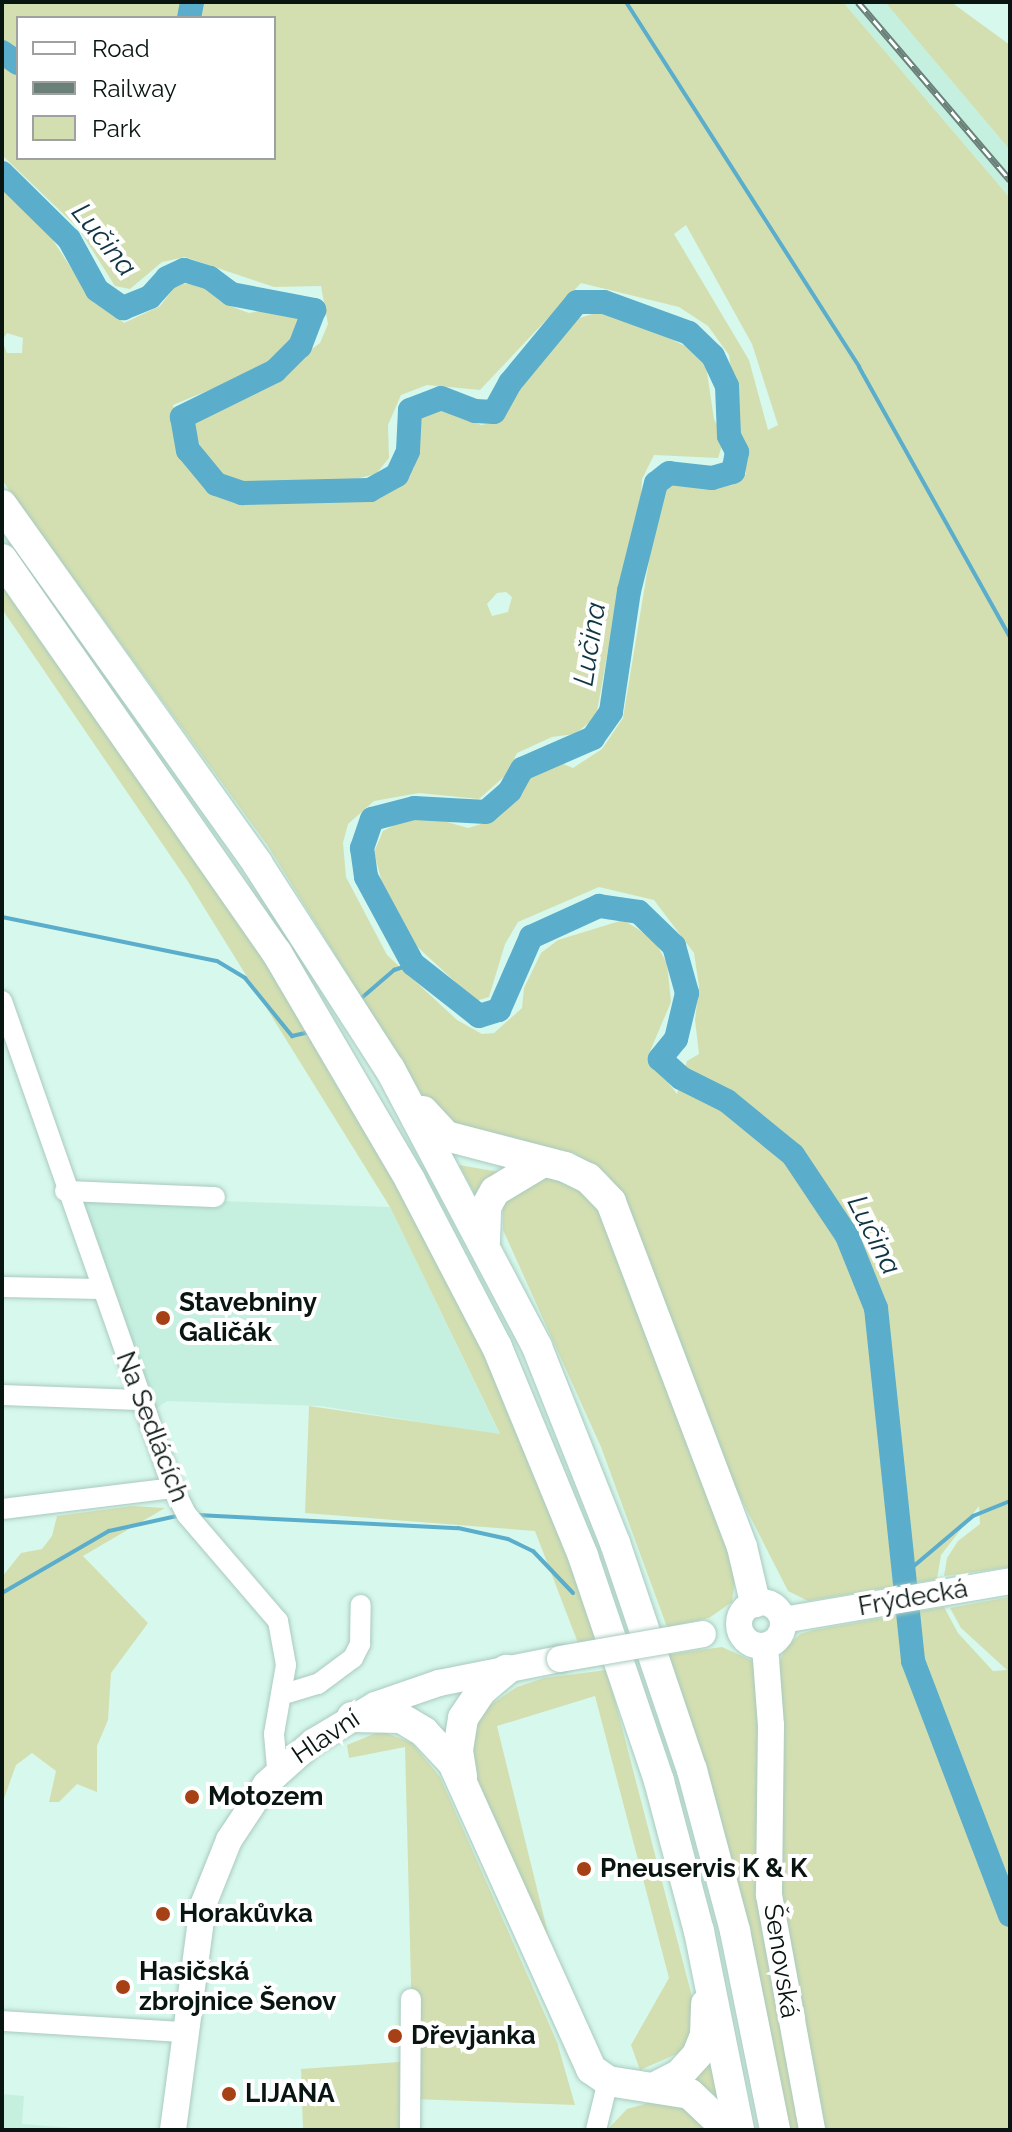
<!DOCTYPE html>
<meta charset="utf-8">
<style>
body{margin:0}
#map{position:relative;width:1012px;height:2132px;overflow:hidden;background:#d7f8ec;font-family:Raleway,sans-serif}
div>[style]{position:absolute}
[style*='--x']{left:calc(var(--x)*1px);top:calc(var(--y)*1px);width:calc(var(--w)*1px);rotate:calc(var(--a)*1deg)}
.built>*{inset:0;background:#c5f0e0}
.green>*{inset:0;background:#d4dfb1}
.stream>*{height:4px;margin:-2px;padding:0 2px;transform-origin:2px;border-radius:2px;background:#5aadcb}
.river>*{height:24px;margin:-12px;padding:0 12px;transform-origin:12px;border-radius:12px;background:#5aadcb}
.roads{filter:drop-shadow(0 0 2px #a9cabe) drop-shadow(0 0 2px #a9cabe)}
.minor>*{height:20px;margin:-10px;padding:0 10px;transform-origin:10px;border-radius:10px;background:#fff}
.major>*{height:26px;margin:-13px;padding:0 13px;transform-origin:13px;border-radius:13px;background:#fff}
.major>.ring{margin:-13px;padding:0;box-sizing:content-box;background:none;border:26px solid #fff;border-radius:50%}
.highway>*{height:30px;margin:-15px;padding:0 15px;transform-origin:15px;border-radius:15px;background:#fff}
.rail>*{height:7px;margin-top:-3.5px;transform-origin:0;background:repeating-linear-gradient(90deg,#fff 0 12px,#6a8078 0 24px);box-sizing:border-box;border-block:2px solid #6a8078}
.bridges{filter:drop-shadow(0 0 2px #a9cabe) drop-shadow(0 0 2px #a9cabe)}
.major-bridge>*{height:26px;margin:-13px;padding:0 13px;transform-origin:13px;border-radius:13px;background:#fff}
.dots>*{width:22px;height:22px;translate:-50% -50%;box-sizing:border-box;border:4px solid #fff;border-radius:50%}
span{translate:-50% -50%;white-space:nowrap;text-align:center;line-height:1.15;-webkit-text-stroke:8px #fff;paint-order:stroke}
.poi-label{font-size:26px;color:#091511;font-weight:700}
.left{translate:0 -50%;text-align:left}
.street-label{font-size:26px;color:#091511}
.water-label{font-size:28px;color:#0e3542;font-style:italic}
.frame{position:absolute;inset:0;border:4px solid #091511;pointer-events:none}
.legend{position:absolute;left:16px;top:16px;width:260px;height:144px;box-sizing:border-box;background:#fff;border:2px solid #9da1a0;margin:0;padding:10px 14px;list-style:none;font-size:24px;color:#091511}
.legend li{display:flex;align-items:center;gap:16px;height:40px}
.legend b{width:40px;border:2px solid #9da1a0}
</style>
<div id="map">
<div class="built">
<i style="clip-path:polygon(843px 2px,885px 2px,932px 57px,1010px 150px,1010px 198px)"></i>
<i style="clip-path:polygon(79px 1196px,390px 1207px,500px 1435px,321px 1406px,167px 1401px,153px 1411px)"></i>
<i style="clip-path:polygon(2px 2094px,24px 2096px,22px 2124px,98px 2130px,2px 2130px)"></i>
</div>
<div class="green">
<i style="clip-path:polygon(evenodd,2px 2px,843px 2px,1010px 198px,1010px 1567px,944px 1576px,947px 1558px,958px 1541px,980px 1524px,979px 1506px,941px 1555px,937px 1579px,808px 1601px,788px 1591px,731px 1479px,629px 1210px,607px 1174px,574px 1153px,454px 1127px,430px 1108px,268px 846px,2px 480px,2px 188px,45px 228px,84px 288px,124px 323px,160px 306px,178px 283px,206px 286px,225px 304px,249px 313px,272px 309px,300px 317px,291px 341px,260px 369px,173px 405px,182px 460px,202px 482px,233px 498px,364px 502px,395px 489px,414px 468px,418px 414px,439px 407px,481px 425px,495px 422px,526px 372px,556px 339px,576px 319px,599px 312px,665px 336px,689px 348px,706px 366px,714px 419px,724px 439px,718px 458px,654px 455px,642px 479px,640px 516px,621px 578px,596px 717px,575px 734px,552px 737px,517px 753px,507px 774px,479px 799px,419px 793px,374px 801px,348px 824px,343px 843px,346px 877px,387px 955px,457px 1020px,482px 1034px,494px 1033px,522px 1008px,524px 988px,541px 953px,558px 940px,623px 920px,638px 929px,655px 942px,667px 963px,671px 1002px,648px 1056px,677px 1094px,687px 1061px,699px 1054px,695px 1020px,699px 986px,694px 953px,654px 900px,599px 887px,518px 922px,505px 944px,489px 997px,476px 1001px,411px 941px,383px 887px,374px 852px,383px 831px,404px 820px,430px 817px,468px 828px,491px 821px,531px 773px,561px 763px,573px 768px,602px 749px,623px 718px,661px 488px,674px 478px,712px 489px,733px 485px,746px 474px,729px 355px,708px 326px,679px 307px,581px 283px,480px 390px,427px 385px,401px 395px,388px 425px,389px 458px,376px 474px,348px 481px,229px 482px,204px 459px,192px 421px,259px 388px,320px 343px,328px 324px,321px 286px,274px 287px,185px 257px,162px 262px,130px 289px,115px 286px,79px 229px,2px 155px,2px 2px,18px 18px,274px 18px,274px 158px,18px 158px,18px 18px,2px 2px,686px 225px,752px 344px,778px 425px,768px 430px,749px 360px,674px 234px,686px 225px,2px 2px,7px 333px,23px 338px,22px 353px,7px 353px,2px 340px,7px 333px,2px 2px,506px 592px,512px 597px,508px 612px,492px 616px,487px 604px,497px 593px,506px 592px)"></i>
<i style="clip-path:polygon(885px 2px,951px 2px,1010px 45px,1010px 150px)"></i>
<i style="clip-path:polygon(2px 586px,262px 956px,406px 1194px,500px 1385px,600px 1638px,578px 1643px,535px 1531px,305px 1513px,309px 1406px,500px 1434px,390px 1207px,187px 880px,2px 609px)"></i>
<i style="clip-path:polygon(459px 1165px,500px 1172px,478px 1200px)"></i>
<i style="clip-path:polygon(526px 1178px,567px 1179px,603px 1207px,736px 1573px,732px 1602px,709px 1618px,667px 1627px,601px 1447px,503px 1230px,503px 1205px)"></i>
<i style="clip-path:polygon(133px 1506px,165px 1508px,83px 1556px,148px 1623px,111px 1673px,108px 1720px,97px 1746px,97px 1792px,77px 1784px,59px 1802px,49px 1802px,56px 1771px,32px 1753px,16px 1765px,2px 1804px,2px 1577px,21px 1553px,42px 1549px,52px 1536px,57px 1516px)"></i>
<i style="clip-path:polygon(1010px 1597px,1010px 2130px,820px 2130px,779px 1908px,780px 1662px,784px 1650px,800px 1634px,814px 1630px,944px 1607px,958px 1633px,993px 1671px,1007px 1670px,961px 1628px,950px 1608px)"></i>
<i style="clip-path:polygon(722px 1647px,755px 1662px,803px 2130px,787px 2130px,666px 1655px)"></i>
<i style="clip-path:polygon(607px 1670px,696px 2012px,686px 2050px,640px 2070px,631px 2045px,669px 1978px,595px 1696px,497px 1726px,555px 1962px,477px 1779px,470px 1735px,486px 1708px,517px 1687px,544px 1678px)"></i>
<i style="clip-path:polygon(381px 1731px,412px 1743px,440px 1777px,557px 2042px,575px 2105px,411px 2099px,410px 2130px,303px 2130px,301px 2069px,413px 2061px,405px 1747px,349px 1758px,347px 1745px)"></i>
<i style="clip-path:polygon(712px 2058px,719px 2097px,689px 2081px)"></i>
<i style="clip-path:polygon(666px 2098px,696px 2112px,714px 2130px,607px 2130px,627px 2109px)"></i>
</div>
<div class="stream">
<i style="--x:626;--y:2;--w:433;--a:57.4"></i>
<i style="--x:859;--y:367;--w:309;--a:60.8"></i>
<i style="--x:2;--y:917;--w:219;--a:11.6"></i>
<i style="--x:217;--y:961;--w:33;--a:31"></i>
<i style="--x:245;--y:978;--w:75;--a:51"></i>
<i style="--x:292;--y:1036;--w:18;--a:-13"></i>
<i style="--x:358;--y:1001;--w:48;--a:-40.7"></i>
<i style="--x:394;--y:970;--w:20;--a:-18"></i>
<i style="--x:197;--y:1515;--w:261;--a:2.9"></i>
<i style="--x:458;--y:1528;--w:51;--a:12.4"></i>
<i style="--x:508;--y:1539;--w:28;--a:26"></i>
<i style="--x:533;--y:1551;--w:58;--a:46.4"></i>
<i style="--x:902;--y:1576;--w:93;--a:-40.2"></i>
<i style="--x:973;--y:1516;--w:40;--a:-22"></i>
<i style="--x:2;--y:1593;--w:124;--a:-30.1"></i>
<i style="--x:109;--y:1531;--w:74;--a:-12.5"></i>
</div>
<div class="river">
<i style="--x:189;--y:18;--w:16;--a:-79"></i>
<i style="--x:2;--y:52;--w:19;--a:35"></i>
<i style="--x:2;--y:173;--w:94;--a:44.6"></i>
<i style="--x:69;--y:239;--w:58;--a:61.2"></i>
<i style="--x:97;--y:290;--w:32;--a:35"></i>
<i style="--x:123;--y:308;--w:29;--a:-22"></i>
<i style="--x:150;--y:297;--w:25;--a:-48"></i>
<i style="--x:167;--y:278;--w:19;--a:-25"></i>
<i style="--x:184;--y:270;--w:27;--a:17"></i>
<i style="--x:210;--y:278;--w:26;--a:37"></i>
<i style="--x:231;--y:294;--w:85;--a:10.9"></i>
<i style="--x:314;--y:310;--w:39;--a:111"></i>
<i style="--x:300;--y:346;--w:35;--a:135"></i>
<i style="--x:275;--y:371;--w:104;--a:153.7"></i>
<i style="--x:182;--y:417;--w:34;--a:80"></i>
<i style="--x:188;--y:450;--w:44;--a:50.5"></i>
<i style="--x:216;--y:484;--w:28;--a:19"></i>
<i style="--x:242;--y:493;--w:128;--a:-1.3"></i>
<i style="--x:370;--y:490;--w:31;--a:-29"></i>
<i style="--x:397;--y:475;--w:26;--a:-65"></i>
<i style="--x:408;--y:451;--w:41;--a:-87.2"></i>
<i style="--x:410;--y:410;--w:33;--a:-21"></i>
<i style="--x:441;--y:398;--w:36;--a:21"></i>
<i style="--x:475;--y:411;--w:19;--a:3"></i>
<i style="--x:494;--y:412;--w:33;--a:-61"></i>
<i style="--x:510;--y:383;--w:105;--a:-50.4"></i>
<i style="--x:577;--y:302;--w:27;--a:0"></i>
<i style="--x:604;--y:302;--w:90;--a:20"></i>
<i style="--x:689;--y:333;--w:33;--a:44"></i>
<i style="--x:713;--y:356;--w:33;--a:65"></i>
<i style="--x:727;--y:386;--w:50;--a:87.7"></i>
<i style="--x:729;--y:436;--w:18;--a:63"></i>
<i style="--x:737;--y:452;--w:20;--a:101"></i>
<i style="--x:733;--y:472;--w:22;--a:164"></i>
<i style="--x:712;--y:478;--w:43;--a:-173.4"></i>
<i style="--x:669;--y:473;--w:16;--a:142"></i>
<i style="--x:656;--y:483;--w:111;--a:104"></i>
<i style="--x:629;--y:591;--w:122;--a:98.5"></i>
<i style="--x:611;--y:712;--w:32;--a:125"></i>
<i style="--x:593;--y:738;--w:77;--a:156.4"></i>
<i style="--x:522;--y:769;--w:25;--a:119"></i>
<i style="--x:510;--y:791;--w:32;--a:139"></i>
<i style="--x:486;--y:812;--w:72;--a:-176.8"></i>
<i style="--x:414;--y:808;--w:43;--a:165.3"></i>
<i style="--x:372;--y:819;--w:31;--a:109"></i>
<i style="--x:362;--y:848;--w:29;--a:82"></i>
<i style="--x:366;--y:877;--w:99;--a:61.6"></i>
<i style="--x:413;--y:964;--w:84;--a:38.2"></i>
<i style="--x:479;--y:1016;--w:21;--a:-17"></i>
<i style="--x:499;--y:1010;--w:80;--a:-66.3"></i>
<i style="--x:531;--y:937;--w:75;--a:-24.5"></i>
<i style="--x:599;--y:906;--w:40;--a:8.5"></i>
<i style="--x:639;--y:912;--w:49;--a:44.2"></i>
<i style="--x:674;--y:946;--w:49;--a:74.5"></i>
<i style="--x:687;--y:993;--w:47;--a:103.4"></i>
<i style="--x:676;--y:1039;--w:26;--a:129"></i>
<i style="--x:660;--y:1059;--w:28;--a:42"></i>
<i style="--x:681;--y:1078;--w:51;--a:26.6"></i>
<i style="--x:727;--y:1101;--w:85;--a:39.3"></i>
<i style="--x:793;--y:1155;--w:97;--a:56.3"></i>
<i style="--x:847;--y:1236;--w:78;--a:68.1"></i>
<i style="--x:876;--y:1308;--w:355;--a:84"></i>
<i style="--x:913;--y:1661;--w:272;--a:69.1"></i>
</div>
<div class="roads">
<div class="minor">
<i style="--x:2;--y:1001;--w:516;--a:70.65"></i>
<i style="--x:173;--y:1488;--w:30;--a:63"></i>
<i style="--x:187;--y:1515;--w:140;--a:49.4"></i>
<i style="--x:278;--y:1621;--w:45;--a:79.7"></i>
<i style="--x:286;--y:1665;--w:70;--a:99.9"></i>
<i style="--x:274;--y:1734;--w:38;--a:85"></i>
<i style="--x:65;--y:1191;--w:150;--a:2.3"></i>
<i style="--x:2;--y:1287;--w:98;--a:1.2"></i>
<i style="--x:2;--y:1395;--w:137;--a:2.1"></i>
<i style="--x:2;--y:1509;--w:172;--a:-7"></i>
<i style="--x:281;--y:1695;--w:39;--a:-17"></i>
<i style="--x:318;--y:1684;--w:44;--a:-36.6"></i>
<i style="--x:353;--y:1658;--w:16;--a:-63"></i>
<i style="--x:360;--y:1644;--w:39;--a:-89"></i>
<i style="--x:2;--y:2021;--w:182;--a:3.5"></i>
<i style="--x:410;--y:2130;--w:131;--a:-89.6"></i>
<i style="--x:596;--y:2130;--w:50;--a:-76.2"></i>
</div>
<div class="major">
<i class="ring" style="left:739px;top:1602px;width:18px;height:18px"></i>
<i style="--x:783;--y:1620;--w:230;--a:-9.7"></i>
<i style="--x:765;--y:1646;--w:79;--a:85.7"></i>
<i style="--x:771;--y:1725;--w:170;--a:90.7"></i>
<i style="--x:769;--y:1895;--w:239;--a:79.6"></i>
<i style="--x:173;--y:2130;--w:227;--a:-82.4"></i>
<i style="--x:203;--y:1905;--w:70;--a:-68.2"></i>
<i style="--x:229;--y:1840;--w:67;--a:-56.5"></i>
<i style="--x:266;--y:1784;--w:63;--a:-41.8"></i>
<i style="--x:313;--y:1742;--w:72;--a:-30.8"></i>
<i style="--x:375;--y:1705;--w:68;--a:-19"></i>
<i style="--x:439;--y:1683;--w:123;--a:-11.2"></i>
</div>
<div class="highway">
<i style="--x:2;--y:505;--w:440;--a:54.5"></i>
<i style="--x:257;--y:863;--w:245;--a:57.2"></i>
<i style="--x:390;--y:1069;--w:314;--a:62.1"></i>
<i style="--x:537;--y:1347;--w:211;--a:68.3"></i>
<i style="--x:615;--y:1543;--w:240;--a:71.3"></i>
<i style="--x:692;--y:1770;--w:167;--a:75"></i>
<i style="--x:735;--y:1931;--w:203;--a:78.6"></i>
<i style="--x:2;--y:559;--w:480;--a:55.1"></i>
<i style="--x:277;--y:953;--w:263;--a:59.6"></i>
<i style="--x:410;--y:1180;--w:188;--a:62.5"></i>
<i style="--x:497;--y:1347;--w:226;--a:67.6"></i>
<i style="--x:583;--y:1556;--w:237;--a:71.3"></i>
<i style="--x:659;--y:1781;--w:155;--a:75.1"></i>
<i style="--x:699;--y:1931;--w:203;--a:78.6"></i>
<i style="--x:423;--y:1111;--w:34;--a:47"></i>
<i style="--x:446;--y:1136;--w:123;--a:14.6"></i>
<i style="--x:565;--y:1167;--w:25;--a:26"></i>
<i style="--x:588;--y:1178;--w:33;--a:46"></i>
<i style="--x:611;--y:1202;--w:369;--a:69.2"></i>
<i style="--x:742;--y:1547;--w:57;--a:76.7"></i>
<i style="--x:485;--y:1241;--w:34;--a:-88"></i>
<i style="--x:486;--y:1207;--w:18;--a:-61"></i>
<i style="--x:495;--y:1191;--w:52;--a:-31"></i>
<i style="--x:352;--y:1717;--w:49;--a:1.2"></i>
<i style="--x:401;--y:1718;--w:27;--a:31"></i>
<i style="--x:424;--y:1732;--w:42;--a:46.9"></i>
<i style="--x:453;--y:1763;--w:336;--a:65.7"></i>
<i style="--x:591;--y:2069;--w:21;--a:35"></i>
<i style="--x:608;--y:2081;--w:83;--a:9"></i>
<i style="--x:690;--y:2094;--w:52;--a:43.5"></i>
<i style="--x:462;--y:1776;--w:26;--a:-99"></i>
<i style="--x:458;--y:1750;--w:32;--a:-81"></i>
<i style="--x:463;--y:1718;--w:32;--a:-56"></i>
<i style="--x:481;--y:1691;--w:33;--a:-40"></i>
<i style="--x:657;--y:2086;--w:25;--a:-27"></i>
<i style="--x:679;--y:2075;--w:27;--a:-48"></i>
<i style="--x:697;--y:2055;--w:22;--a:-68"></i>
<i style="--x:705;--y:2035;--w:31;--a:-88"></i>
</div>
</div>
<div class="rail">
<i style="--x:858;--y:2;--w:234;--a:49.5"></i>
</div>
<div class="bridges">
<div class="major-bridge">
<i style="--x:560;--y:1659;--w:145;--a:-9.9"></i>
</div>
</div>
<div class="dots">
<i style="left:163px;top:1318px;background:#a64115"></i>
<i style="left:192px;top:1797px;background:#a64115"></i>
<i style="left:584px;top:1869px;background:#a64115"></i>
<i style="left:163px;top:1914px;background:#a64115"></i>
<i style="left:123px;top:1987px;background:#a64115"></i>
<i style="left:395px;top:2036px;background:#a64115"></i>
<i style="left:229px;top:2094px;background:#a64115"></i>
</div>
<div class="poi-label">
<span class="left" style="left:179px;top:1318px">Stavebniny<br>Galičák</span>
<span class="left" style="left:208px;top:1797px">Motozem</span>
<span class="left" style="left:600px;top:1869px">Pneuservis K &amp; K</span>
<span class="left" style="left:179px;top:1914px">Horakůvka</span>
<span class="left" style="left:139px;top:1987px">Hasičská<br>zbrojnice Šenov</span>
<span class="left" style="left:411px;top:2036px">Dřevjanka</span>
<span class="left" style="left:245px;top:2094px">LIJANA</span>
</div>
<div class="street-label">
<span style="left:152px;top:1427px;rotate:69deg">Na Sedlácích</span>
<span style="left:913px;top:1598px;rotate:-10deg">Frýdecká</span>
<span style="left:326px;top:1737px;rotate:-34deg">Hlavní</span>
<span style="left:781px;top:1961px;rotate:81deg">Šenovská</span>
</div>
<div class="water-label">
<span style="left:104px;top:240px;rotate:51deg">Lučina</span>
<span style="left:590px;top:644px;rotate:-81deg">Lučina</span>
<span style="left:874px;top:1235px;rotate:63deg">Lučina</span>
</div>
<div class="frame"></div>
<ul class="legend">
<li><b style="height:10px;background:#fff"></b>Road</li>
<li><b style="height:10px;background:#6a8078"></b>Railway</li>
<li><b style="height:22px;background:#d4dfb1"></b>Park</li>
</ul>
</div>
